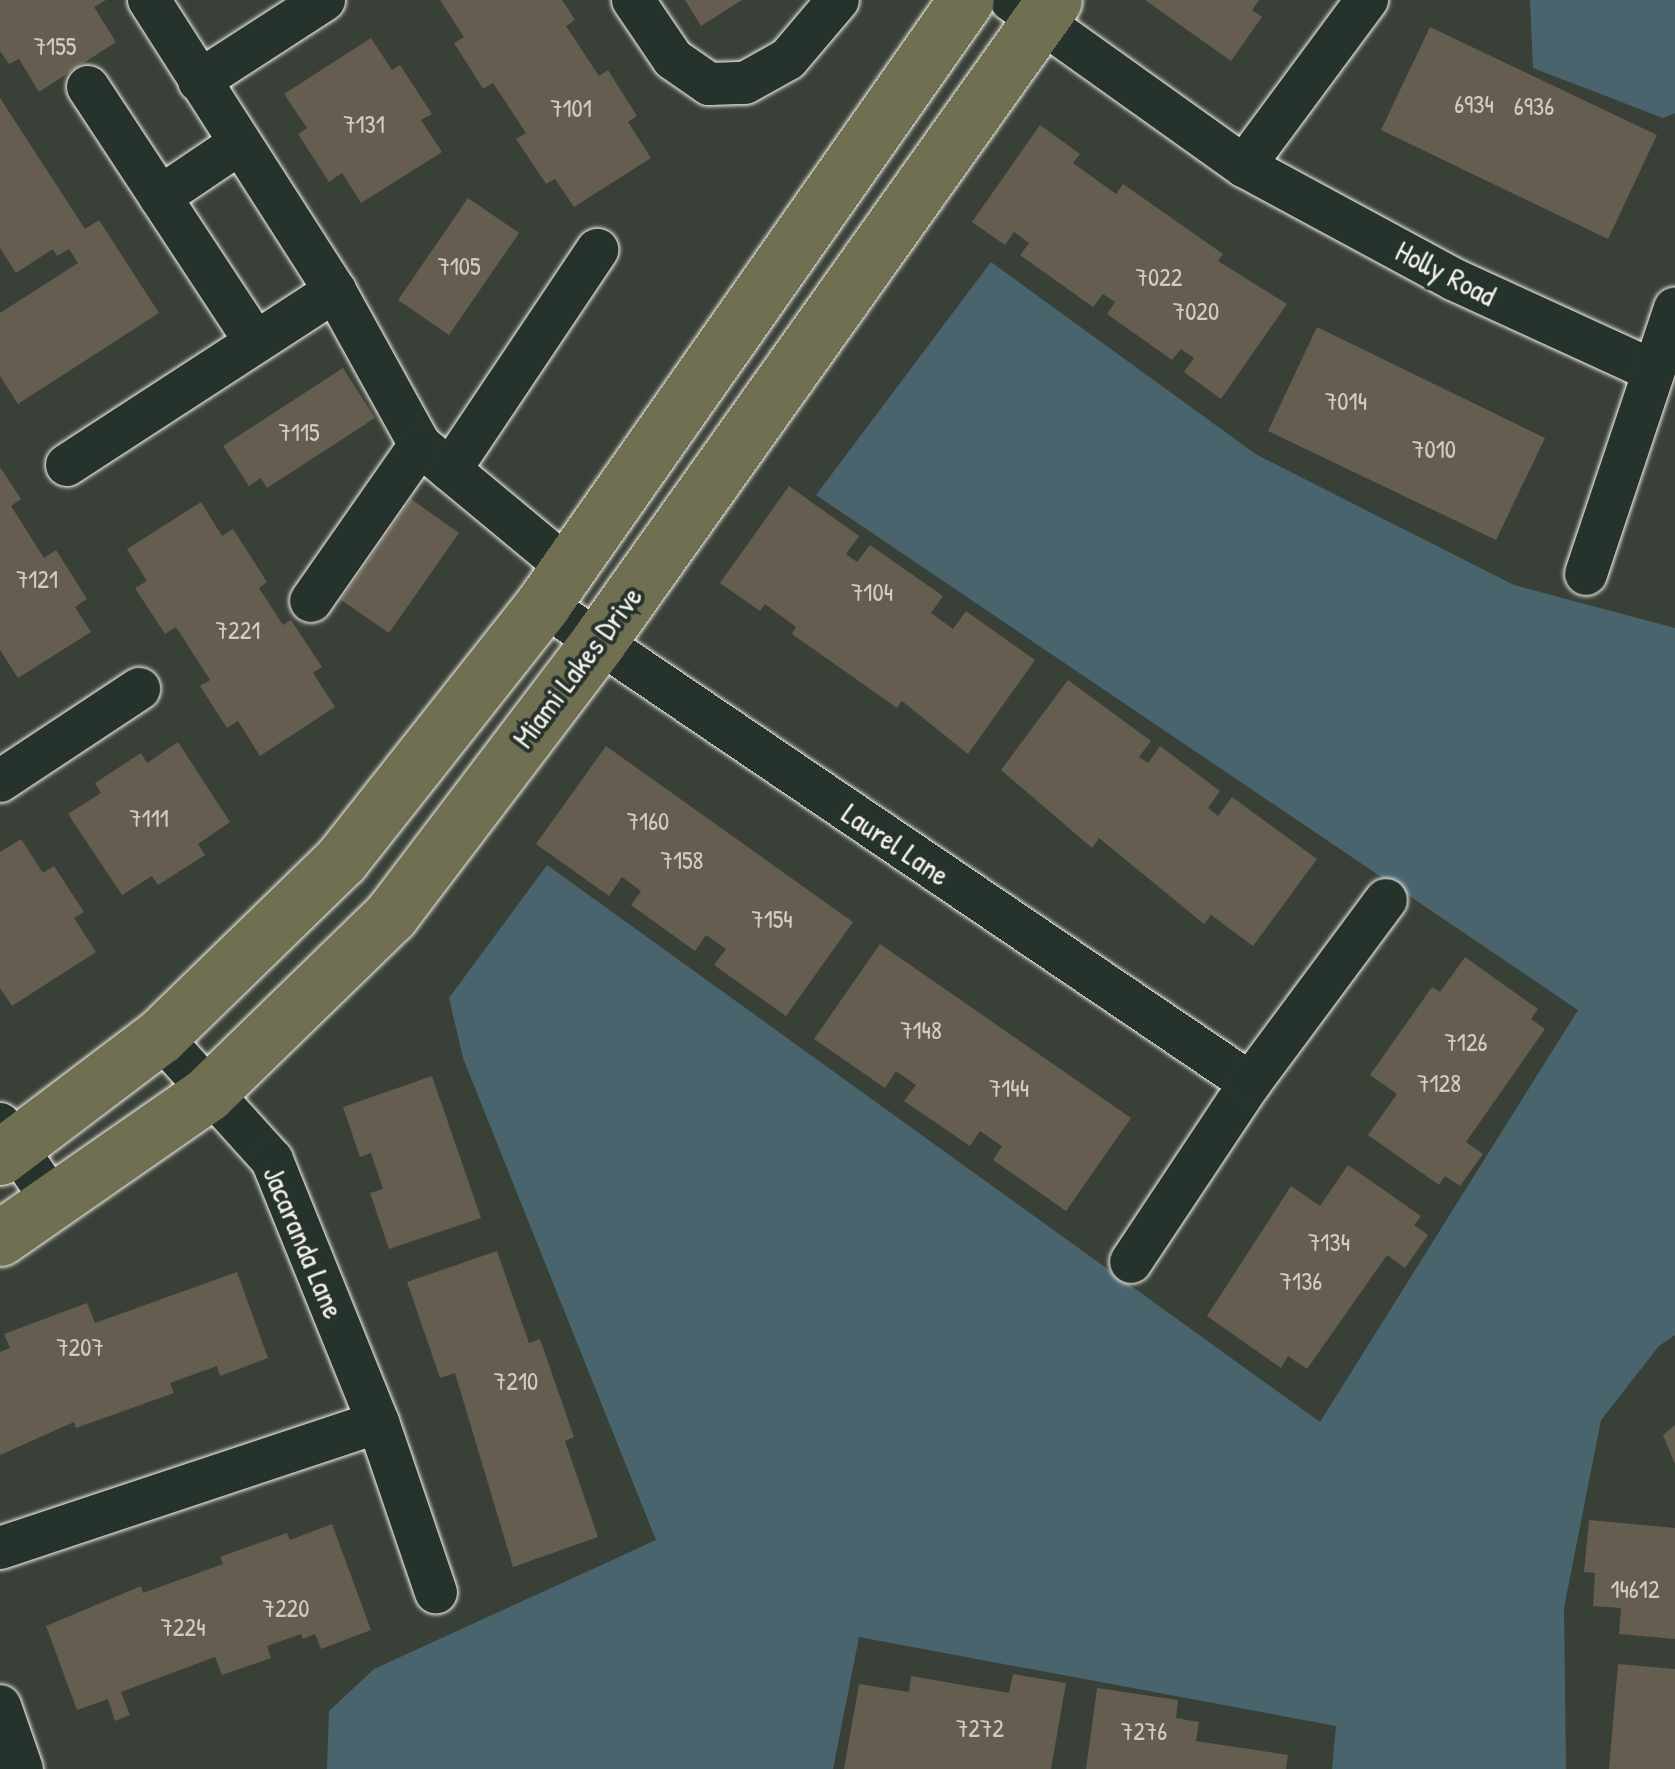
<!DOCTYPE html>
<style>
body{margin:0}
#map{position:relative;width:1675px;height:1769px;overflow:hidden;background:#394037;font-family:"Patrick Hand",sans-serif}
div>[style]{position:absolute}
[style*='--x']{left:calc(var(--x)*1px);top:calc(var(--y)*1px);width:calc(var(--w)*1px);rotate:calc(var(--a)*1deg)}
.water>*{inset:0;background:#4a646e}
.building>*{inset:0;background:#655d4f}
.roads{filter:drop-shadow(0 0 2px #f4f1e8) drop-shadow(0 0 2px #f4f1e8)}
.minor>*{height:42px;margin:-21px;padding:0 21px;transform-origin:21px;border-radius:21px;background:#26332d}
.major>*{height:55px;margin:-27.5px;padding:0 27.5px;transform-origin:27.5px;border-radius:27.5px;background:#706f52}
span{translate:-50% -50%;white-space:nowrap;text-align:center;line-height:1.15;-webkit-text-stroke:8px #26332d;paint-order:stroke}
.number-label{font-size:25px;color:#d0ccc2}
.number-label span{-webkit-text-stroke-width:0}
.street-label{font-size:30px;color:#f4f1e8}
</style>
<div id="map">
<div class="water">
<i style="clip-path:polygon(1530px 0,1675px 0,1675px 113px,1663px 118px,1533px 68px)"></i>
<i style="clip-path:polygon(991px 262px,1257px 455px,1514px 585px,1675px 628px,1675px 1335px,1659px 1346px,1601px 1420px,1564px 1608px,1566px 1769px,1332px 1769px,1336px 1726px,859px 1637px,833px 1769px,327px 1769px,329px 1711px,374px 1669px,656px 1540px,463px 1058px,449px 998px,547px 865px,1320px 1422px,1578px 1010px,816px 495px)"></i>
</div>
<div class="building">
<i style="clip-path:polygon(0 0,106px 0,94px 7px,116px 42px,39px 92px,19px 59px,9px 64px,0 51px)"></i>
<i style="clip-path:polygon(440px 0,562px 0,575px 20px,566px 26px,599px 76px,608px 70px,618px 86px,637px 116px,628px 122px,651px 158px,574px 207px,555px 179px,546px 184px,516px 139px,526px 133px,493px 83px,483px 89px,473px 73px,454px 43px,464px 37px)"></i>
<i style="clip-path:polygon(685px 0,742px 0,701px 26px)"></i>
<i style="clip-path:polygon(1145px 0,1259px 0,1252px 10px,1262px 17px,1231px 61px)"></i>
<i style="clip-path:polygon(1430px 27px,1657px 135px,1608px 239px,1381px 130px)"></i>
<i style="clip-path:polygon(371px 38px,392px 70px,400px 65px,432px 114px,421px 120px,442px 152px,361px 203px,342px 173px,329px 182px,298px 134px,307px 128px,284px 94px)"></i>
<i style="clip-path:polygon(0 98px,85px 229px,99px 220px,159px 313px,18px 404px,0 376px,0 313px,78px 263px,69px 249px,57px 256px,53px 249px,16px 273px,0 248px)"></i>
<i style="clip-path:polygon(1040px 125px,1080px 154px,1073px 163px,1116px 194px,1123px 184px,1223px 254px,1218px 261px,1287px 304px,1221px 399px,1184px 372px,1194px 358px,1181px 349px,1172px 360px,1107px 314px,1115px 302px,1103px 294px,1093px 307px,1020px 255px,1029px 243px,1014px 232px,1005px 245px,972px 222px)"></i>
<i style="clip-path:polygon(468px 198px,519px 233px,449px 335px,398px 300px)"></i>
<i style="clip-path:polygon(1317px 327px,1545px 438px,1496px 540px,1268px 431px)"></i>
<i style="clip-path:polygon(343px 368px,375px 418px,267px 488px,261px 478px,249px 486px,223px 446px)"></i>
<i style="clip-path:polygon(0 467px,21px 499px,11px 506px,44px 558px,56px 550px,87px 599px,75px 607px,91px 632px,18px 678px,0 650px)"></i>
<i style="clip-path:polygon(789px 486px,859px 536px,846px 554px,857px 562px,870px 545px,943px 596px,931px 613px,953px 629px,966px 611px,1035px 660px,968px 754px,902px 701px,897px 708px,792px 634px,796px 627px,765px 604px,760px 611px,720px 583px)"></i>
<i style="clip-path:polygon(411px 499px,459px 533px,389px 633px,341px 600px)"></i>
<i style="clip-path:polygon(201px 502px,222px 536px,233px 529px,267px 582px,259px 588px,283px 625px,291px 620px,322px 667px,313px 673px,335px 707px,260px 756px,238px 721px,227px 728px,200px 686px,210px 680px,176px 627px,165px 634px,135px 588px,147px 581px,127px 549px)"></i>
<i style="clip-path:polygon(1068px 680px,1151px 741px,1139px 757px,1148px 763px,1160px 746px,1220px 791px,1208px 808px,1218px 816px,1232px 797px,1317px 859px,1253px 946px,1211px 915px,1204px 924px,1099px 838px,1092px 848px,1001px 770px)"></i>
<i style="clip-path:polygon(178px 742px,230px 822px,198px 844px,205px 855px,158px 885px,152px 876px,122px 895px,68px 814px,101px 793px,95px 783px,141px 753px,147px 763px)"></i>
<i style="clip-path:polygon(606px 746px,853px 922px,786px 1016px,714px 965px,726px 949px,706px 935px,695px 951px,631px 905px,641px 891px,622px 877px,609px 896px,536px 844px)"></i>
<i style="clip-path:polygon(21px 839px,43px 873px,54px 866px,84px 912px,74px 918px,96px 952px,12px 1006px,0 988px,0 852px)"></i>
<i style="clip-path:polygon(880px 944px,1131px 1118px,1066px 1211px,993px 1160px,1002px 1146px,980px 1131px,970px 1146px,904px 1101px,916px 1085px,896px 1071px,885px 1088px,814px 1039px)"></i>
<i style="clip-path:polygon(1465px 957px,1538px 1009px,1531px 1019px,1545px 1029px,1466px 1142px,1483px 1154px,1460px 1186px,1445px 1176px,1439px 1185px,1368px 1135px,1397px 1094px,1370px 1075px,1432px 987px,1440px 992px)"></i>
<i style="clip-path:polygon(432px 1076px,481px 1218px,389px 1249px,370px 1193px,383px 1189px,371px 1153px,360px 1157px,343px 1107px)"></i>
<i style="clip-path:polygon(1348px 1165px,1421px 1216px,1414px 1225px,1428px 1235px,1405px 1268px,1387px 1255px,1307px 1369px,1288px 1356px,1281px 1368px,1207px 1316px,1291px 1186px,1320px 1206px)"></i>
<i style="clip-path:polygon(497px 1251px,529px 1343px,540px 1339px,574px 1437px,565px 1441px,598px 1537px,513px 1567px,455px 1373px,440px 1378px,407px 1282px)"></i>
<i style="clip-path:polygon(237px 1272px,268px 1358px,220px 1376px,217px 1366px,170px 1383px,174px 1393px,76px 1428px,74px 1422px,0 1455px,0 1352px,10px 1348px,4px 1334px,87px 1303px,95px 1323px)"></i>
<i style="clip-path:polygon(1675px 1425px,1675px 1464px,1663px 1435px)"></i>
<i style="clip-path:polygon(1589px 1520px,1675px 1528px,1675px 1639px,1619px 1634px,1621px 1608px,1593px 1606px,1595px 1573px,1584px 1572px)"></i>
<i style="clip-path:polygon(332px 1524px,371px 1630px,321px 1649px,315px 1634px,303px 1639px,301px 1634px,267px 1646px,271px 1658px,222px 1675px,215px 1657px,121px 1692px,130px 1715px,115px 1721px,108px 1699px,77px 1710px,46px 1626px,141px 1586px,143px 1593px,223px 1564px,220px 1557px,287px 1533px,290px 1540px)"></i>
<i style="clip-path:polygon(1618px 1664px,1675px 1669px,1675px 1769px,1609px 1769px)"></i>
<i style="clip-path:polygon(1013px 1674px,1066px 1683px,1051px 1769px,844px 1769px,859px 1684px,909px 1692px,911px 1676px,1009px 1693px)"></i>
<i style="clip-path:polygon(1097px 1688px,1178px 1700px,1176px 1718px,1199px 1722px,1196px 1741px,1288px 1755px,1286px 1769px,1086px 1769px)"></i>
</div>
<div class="roads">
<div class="minor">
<i style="--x:149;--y:0;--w:345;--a:57.4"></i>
<i style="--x:335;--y:291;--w:176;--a:61.1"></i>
<i style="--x:420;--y:445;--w:192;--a:39.7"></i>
<i style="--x:633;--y:0;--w:71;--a:55.9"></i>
<i style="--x:673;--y:59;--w:44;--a:34.8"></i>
<i style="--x:709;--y:84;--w:36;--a:-2"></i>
<i style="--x:745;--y:83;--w:49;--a:-29.2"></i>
<i style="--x:788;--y:59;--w:77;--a:-49.7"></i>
<i style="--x:1011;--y:0;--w:286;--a:35.5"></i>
<i style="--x:1244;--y:166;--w:240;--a:28.4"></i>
<i style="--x:1455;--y:280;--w:217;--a:24.6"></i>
<i style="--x:199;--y:81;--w:149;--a:-32.9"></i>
<i style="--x:88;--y:87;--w:304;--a:56.7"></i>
<i style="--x:1244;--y:166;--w:207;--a:-53.5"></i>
<i style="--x:160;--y:197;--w:93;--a:-34"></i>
<i style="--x:67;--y:465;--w:320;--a:-33"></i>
<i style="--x:450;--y:470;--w:265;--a:-56.2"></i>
<i style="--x:1586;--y:574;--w:280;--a:-71.5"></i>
<i style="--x:311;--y:601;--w:190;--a:-55.1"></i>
<i style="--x:543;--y:604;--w:854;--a:34.12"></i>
<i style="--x:0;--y:781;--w:167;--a:-33.5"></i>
<i style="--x:160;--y:1036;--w:167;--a:47.9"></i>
<i style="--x:272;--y:1160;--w:283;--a:68"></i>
<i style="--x:378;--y:1422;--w:180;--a:71.2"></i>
<i style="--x:0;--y:1124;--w:96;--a:55.6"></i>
<i style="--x:1131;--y:1262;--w:215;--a:-56.4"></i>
<i style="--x:1250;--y:1083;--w:228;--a:-53.4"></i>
<i style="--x:0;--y:1548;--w:398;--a:-18.4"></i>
<i style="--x:0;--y:1706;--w:67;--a:70.8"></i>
</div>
<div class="major">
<i style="--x:0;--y:1157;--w:201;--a:-37.1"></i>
<i style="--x:160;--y:1036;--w:252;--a:-44.2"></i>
<i style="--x:341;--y:860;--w:326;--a:-51.7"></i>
<i style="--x:543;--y:604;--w:737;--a:-55"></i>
<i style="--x:0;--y:1238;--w:252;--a:-34.8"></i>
<i style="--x:207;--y:1094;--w:257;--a:-44.2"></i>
<i style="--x:391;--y:915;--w:343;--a:-52.8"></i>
<i style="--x:598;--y:642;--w:787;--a:-54.61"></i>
</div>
</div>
<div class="number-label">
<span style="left:55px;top:46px">7155</span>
<span style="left:1474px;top:104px">6934</span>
<span style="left:1534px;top:106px">6936</span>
<span style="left:571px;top:108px">7101</span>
<span style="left:364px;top:124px">7131</span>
<span style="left:459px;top:266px">7105</span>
<span style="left:1159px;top:277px">7022</span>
<span style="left:1196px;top:311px">7020</span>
<span style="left:1346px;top:401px">7014</span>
<span style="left:299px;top:432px">7115</span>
<span style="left:1434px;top:449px">7010</span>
<span style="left:37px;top:579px">7121</span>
<span style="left:872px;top:592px">7104</span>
<span style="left:238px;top:630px">7221</span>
<span style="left:149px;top:818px">7111</span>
<span style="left:648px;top:821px">7160</span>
<span style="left:682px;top:860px">7158</span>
<span style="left:772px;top:919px">7154</span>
<span style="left:921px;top:1030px">7148</span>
<span style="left:1466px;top:1042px">7126</span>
<span style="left:1439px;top:1083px">7128</span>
<span style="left:1009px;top:1088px">7144</span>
<span style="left:1329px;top:1242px">7134</span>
<span style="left:1301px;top:1281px">7136</span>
<span style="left:80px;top:1347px">7207</span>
<span style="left:516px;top:1381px">7210</span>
<span style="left:1635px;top:1589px">14612</span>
<span style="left:286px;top:1608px">7220</span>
<span style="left:183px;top:1627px">7224</span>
<span style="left:980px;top:1728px">7272</span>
<span style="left:1144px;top:1731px">7276</span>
</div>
<div class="street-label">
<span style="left:1446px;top:273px;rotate:27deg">Holly Road</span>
<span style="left:577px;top:667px;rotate:-53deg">Miami Lakes Drive</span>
<span style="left:896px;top:844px;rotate:34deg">Laurel Lane</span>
<span style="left:304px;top:1242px;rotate:67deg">Jacaranda Lane</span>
</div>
</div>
